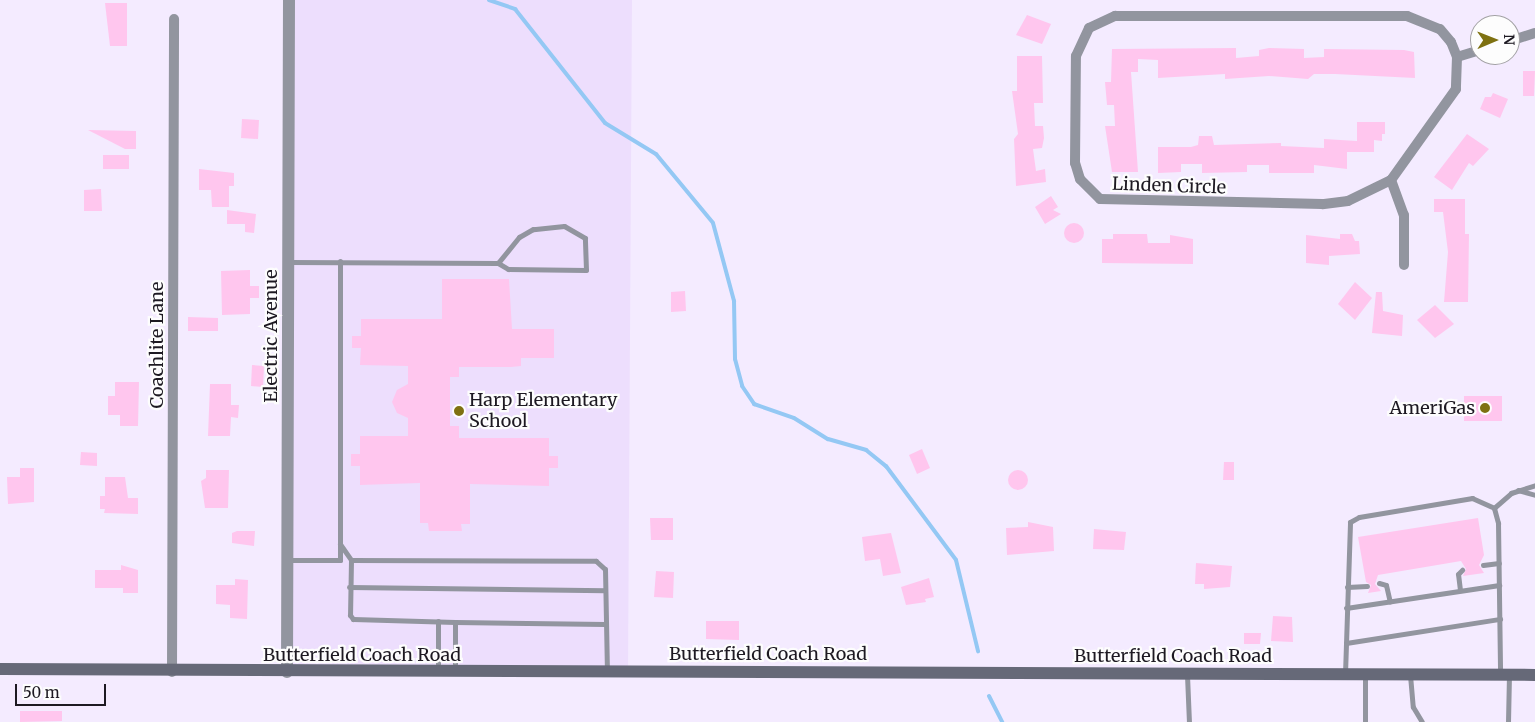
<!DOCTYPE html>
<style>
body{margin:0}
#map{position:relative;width:1535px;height:722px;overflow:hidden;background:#f4ebff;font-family:Merriweather,serif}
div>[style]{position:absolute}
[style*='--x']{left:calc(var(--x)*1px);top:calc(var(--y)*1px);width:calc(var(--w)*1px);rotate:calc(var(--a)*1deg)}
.built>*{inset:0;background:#eddefd}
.stream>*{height:4px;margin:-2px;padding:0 2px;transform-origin:2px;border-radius:2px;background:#94c8f4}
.building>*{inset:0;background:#ffc6ee}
.round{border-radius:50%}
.service>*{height:5px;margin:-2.5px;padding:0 2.5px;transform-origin:2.5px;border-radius:2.5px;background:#92959f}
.minor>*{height:10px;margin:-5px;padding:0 5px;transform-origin:5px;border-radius:5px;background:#92959f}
.tertiary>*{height:12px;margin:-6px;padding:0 6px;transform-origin:6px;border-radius:6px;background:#92959f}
.secondary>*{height:12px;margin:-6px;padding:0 6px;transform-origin:6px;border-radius:6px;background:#666978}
.dots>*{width:14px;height:14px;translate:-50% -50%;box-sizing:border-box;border:2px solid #fdfdfd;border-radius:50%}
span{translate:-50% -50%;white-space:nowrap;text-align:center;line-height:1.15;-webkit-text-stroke:4.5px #fdfdfd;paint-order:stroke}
.street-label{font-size:18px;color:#1d1922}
.poi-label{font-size:18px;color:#1d1922}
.left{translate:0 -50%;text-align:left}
.right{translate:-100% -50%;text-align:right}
.north{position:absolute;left:1470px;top:15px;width:50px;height:50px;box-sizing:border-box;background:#fdfdfd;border:1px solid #a3a2a5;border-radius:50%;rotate:89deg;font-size:14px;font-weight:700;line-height:20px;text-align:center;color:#1d1922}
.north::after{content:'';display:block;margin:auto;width:18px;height:22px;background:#7e7111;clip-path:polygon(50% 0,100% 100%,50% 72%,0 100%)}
.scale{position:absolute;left:15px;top:684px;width:91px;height:22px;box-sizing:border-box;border:2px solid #1d1922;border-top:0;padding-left:6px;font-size:15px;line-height:18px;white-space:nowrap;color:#1d1922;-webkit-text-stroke:4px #fdfdfd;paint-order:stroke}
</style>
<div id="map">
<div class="built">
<i style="clip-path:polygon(289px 0,632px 0,628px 671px,287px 672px)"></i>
</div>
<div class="stream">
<i style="--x:489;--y:0;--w:28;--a:19"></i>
<i style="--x:515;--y:9;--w:145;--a:51.7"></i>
<i style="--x:605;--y:123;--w:60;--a:31.3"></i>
<i style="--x:656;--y:154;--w:89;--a:50.4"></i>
<i style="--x:713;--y:223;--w:81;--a:74.9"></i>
<i style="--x:734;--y:301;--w:58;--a:89"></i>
<i style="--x:735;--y:359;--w:28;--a:75"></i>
<i style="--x:742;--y:386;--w:22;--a:56"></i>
<i style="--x:754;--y:404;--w:42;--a:19.3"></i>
<i style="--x:794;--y:418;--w:40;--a:32"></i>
<i style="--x:828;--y:439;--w:40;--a:16"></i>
<i style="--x:866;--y:450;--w:26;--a:39"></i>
<i style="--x:886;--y:466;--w:117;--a:53.3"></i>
<i style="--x:956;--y:560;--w:94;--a:76.4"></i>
<i style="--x:989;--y:696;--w:29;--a:63"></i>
</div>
<div class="building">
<i style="clip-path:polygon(105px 3px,127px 3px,127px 46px,110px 46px)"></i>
<i style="clip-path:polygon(1027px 15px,1051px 24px,1042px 44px,1016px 35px)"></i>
<i style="clip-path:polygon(1236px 48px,1236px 58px,1259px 56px,1259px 50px,1269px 48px,1304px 49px,1304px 58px,1324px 57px,1324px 49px,1404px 50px,1414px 52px,1415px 78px,1335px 74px,1314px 74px,1308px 79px,1269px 76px,1225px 79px,1225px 74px,1158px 78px,1158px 60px,1138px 59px,1138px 72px,1131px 72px,1138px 172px,1112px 172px,1105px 126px,1115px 126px,1114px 105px,1107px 105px,1105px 82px,1111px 82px,1112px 49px)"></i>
<i style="clip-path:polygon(1017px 56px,1042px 56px,1043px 103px,1034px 103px,1035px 126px,1043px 126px,1044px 138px,1042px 148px,1033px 149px,1036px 171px,1045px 169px,1046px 182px,1016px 186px,1014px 139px,1018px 134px,1012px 91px,1017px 91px)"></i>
<i style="clip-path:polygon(1523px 71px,1535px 71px,1534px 96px,1523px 96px)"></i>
<i style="clip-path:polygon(1493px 93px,1508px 99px,1500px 118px,1480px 109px,1485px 97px,1491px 97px)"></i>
<i style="clip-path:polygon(242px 119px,259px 120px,258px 139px,241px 138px)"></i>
<i style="clip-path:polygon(1357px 122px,1385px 122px,1385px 134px,1382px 134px,1382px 141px,1374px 140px,1374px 152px,1347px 152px,1347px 169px,1314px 165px,1314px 173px,1269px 173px,1269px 165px,1247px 165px,1247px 172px,1202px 173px,1202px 164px,1181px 164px,1181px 172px,1158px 173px,1158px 147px,1191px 147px,1198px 145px,1199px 136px,1212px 136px,1214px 145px,1281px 143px,1281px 146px,1324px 148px,1324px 139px,1357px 141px)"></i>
<i style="clip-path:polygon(88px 130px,136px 131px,136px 149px,125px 149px)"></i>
<i style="clip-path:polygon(1467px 134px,1489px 149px,1473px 166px,1469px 163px,1452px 190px,1434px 177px)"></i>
<i style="clip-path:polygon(103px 155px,129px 155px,129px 169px,103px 169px)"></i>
<i style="clip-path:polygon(199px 169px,234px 173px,234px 186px,229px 186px,229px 207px,212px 207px,211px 190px,199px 190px)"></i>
<i style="clip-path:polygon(101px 189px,102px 211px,84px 211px,84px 190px)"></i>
<i style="clip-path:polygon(1051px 196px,1058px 207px,1053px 210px,1061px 214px,1045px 224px,1035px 207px)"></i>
<i style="clip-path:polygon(1434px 199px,1465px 199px,1465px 234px,1469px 234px,1468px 302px,1444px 302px,1448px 252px,1443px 212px,1434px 212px)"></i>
<i style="clip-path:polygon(227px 210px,256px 214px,254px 233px,245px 232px,245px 224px,227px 224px)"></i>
<i class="round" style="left:1064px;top:223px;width:20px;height:20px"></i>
<i style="clip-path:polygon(1113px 234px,1147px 234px,1148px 243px,1170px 243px,1170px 235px,1193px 239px,1193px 264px,1102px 263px,1102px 239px,1113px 239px)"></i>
<i style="clip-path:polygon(1340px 234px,1352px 234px,1355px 241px,1359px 241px,1360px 254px,1329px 256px,1329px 265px,1306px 263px,1306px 235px,1340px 239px)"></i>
<i style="clip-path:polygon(250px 270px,250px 286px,259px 286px,259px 298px,250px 298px,250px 314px,222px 315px,221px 271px)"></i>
<i style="clip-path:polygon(442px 279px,509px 279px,512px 329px,554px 329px,554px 358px,521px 358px,521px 366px,511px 367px,459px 367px,459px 377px,450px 377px,450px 426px,459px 426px,459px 438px,549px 438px,549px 456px,558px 456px,558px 468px,549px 468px,549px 486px,470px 484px,470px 524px,461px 524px,462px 531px,429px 531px,428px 523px,420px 523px,420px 483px,360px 485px,360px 466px,351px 466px,351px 454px,360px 454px,360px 436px,408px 436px,408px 418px,397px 413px,392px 402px,397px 390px,408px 384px,408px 366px,360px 365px,361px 348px,352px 348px,352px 336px,361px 336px,361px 319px,442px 319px)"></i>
<i style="clip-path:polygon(1355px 282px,1372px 298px,1355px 320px,1338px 304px)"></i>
<i style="clip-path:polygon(685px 291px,686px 311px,671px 312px,671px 292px)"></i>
<i style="clip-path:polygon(1376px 292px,1382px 292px,1383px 311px,1403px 315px,1402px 336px,1372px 333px)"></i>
<i style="clip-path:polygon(1435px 305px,1454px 324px,1435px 338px,1417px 320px)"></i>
<i style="clip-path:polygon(188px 317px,218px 318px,218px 331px,188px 331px)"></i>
<i style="clip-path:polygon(252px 365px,264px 366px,263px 387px,251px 386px)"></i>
<i style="clip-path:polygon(115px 382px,139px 382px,138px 426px,120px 426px,120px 415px,108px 415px,108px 396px,115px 396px)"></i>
<i style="clip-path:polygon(210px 384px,231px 384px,231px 405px,239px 405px,238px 418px,231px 417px,230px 436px,208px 436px)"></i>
<i style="clip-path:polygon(1464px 396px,1502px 396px,1502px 421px,1464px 421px)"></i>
<i style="clip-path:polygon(922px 449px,930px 468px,917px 474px,909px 455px)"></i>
<i style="clip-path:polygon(81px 452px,97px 453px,97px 466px,80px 465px)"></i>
<i style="clip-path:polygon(1224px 462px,1234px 462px,1234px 480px,1223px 480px)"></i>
<i style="clip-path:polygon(20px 468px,34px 468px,34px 502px,8px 504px,7px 477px,20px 477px)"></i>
<i style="clip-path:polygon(206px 470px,229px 470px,228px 508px,205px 508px,201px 481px,206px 478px)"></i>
<i class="round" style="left:1008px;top:470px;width:20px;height:20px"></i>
<i style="clip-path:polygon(105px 477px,125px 477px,128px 498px,138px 498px,138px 514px,104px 513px,105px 509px,100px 509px,100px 496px,105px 496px)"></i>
<i style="clip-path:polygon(650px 518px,673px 518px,673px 540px,651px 540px)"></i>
<i style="clip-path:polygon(1478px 518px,1484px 555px,1479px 565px,1484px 573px,1463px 576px,1466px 569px,1461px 561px,1378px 575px,1375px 584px,1381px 591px,1368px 593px,1371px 585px,1366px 582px,1358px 537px)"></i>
<i style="clip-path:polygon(1028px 522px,1053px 527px,1054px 551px,1007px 555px,1006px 528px,1028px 527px)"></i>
<i style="clip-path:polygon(1094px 529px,1126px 532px,1124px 550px,1093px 549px)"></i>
<i style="clip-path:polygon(237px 531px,255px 531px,254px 546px,232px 543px,232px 533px)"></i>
<i style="clip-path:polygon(891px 533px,901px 573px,883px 576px,880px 559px,865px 561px,862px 537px)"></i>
<i style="clip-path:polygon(1196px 563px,1232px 566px,1230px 587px,1204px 589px,1204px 584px,1195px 584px)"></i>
<i style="clip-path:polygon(121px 565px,138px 570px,138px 593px,123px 593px,123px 588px,95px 588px,95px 570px,121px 570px)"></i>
<i style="clip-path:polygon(656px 571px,674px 572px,673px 598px,654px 597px)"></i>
<i style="clip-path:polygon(929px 578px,934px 597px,925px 599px,926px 602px,906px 605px,901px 587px)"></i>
<i style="clip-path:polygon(235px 579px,248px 580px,247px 619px,230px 618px,230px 605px,216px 604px,216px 585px,235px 585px)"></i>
<i style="clip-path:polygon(1273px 616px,1292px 617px,1293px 642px,1271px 641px)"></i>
<i style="clip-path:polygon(706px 621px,739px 621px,739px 640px,706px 639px)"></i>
<i style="clip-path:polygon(1244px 633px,1261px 633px,1260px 644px,1244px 644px)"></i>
<i style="clip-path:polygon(20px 711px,62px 711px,62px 721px,20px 722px)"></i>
</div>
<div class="service">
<i style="--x:289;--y:262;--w:209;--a:0.3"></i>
<i style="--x:498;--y:263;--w:12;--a:31"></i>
<i style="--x:508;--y:269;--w:78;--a:0.7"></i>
<i style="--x:586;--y:270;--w:32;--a:-92"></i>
<i style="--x:585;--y:238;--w:24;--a:-150"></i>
<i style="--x:564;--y:226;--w:31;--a:174"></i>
<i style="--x:533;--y:229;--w:16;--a:150"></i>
<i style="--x:519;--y:237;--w:33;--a:129"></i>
<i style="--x:1518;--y:490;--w:18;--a:16"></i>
<i style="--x:1494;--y:508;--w:23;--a:-41"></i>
<i style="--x:1511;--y:493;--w:25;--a:-18"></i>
<i style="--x:340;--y:544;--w:19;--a:55"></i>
<i style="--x:288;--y:560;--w:52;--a:0"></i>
<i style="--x:340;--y:560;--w:299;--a:-90"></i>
<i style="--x:351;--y:560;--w:245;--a:0.2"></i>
<i style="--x:596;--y:561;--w:12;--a:42"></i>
<i style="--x:605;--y:569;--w:102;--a:88.9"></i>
<i style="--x:351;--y:560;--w:55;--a:91"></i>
<i style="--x:350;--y:615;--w:5;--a:53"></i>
<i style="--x:353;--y:619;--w:102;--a:1.7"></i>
<i style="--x:1483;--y:565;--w:16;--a:-7"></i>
<i style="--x:1379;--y:583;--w:7;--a:16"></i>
<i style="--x:1386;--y:585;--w:17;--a:77"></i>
<i style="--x:349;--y:587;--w:256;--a:0.7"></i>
<i style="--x:1347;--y:587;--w:20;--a:-3"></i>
<i style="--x:1460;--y:590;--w:16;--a:-97"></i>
<i style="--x:1458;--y:574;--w:6;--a:-45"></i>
<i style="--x:1346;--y:608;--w:155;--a:-8.5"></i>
<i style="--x:1346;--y:643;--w:156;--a:-8.9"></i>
<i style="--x:455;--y:669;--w:47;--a:-90"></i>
<i style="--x:455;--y:622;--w:150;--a:0.8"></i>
<i style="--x:438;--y:671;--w:50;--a:-90"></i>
<i style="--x:1345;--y:674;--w:152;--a:-88.1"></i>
<i style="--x:1350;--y:522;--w:10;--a:-29"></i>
<i style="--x:1359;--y:517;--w:115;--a:-9.5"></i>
<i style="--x:1472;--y:498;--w:24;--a:24"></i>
<i style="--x:1494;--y:508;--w:16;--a:75"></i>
<i style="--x:1498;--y:523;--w:152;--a:89.2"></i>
<i style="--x:1187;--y:675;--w:47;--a:87.6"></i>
<i style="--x:1365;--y:675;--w:47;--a:90"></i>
<i style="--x:1410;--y:675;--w:32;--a:85"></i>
<i style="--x:1413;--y:707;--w:17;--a:59"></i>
<i style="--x:1508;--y:722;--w:46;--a:-88.8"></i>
</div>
<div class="minor">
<i style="--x:1115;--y:16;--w:292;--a:0"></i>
<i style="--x:1407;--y:16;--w:35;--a:22"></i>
<i style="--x:1440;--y:29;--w:17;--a:50"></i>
<i style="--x:1451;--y:42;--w:16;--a:68"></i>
<i style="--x:1457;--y:57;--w:32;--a:92"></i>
<i style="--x:1456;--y:89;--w:112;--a:125.5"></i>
<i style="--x:1391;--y:180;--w:48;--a:154"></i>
<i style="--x:1348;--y:201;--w:26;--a:173"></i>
<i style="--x:1322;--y:204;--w:222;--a:-178.7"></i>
<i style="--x:1100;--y:199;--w:28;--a:-135"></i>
<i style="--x:1080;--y:179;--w:17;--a:-107"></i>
<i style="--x:1075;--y:163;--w:107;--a:-89.5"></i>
<i style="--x:1076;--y:56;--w:31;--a:-65"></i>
<i style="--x:1089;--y:28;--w:29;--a:-25"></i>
<i style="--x:1510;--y:41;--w:26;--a:-18"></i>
<i style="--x:1457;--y:57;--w:24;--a:-17"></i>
<i style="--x:1391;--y:180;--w:37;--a:70"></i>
<i style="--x:1404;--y:215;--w:50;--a:90"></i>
<i style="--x:172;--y:672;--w:653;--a:-89.82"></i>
</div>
<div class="tertiary">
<i style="--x:287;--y:672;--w:672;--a:-89.83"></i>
</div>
<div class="secondary">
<i style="--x:0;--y:669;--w:1535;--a:0.22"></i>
</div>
<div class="dots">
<i style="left:1485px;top:408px;background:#7e7111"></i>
<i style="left:459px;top:411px;background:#7e7111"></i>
</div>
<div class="street-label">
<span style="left:1169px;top:186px;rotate:2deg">Linden Circle</span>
<span style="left:271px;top:336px;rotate:-90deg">Electric Avenue</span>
<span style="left:157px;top:345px;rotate:-90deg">Coachlite Lane</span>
<span style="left:768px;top:654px">Butterfield Coach Road</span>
<span style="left:362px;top:655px">Butterfield Coach Road</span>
<span style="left:1173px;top:656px">Butterfield Coach Road</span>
</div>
<div class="poi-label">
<span class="left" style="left:469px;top:411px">Harp Elementary<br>School</span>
<span class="right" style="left:1475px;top:408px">AmeriGas</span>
</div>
<div class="north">N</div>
<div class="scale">50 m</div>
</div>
